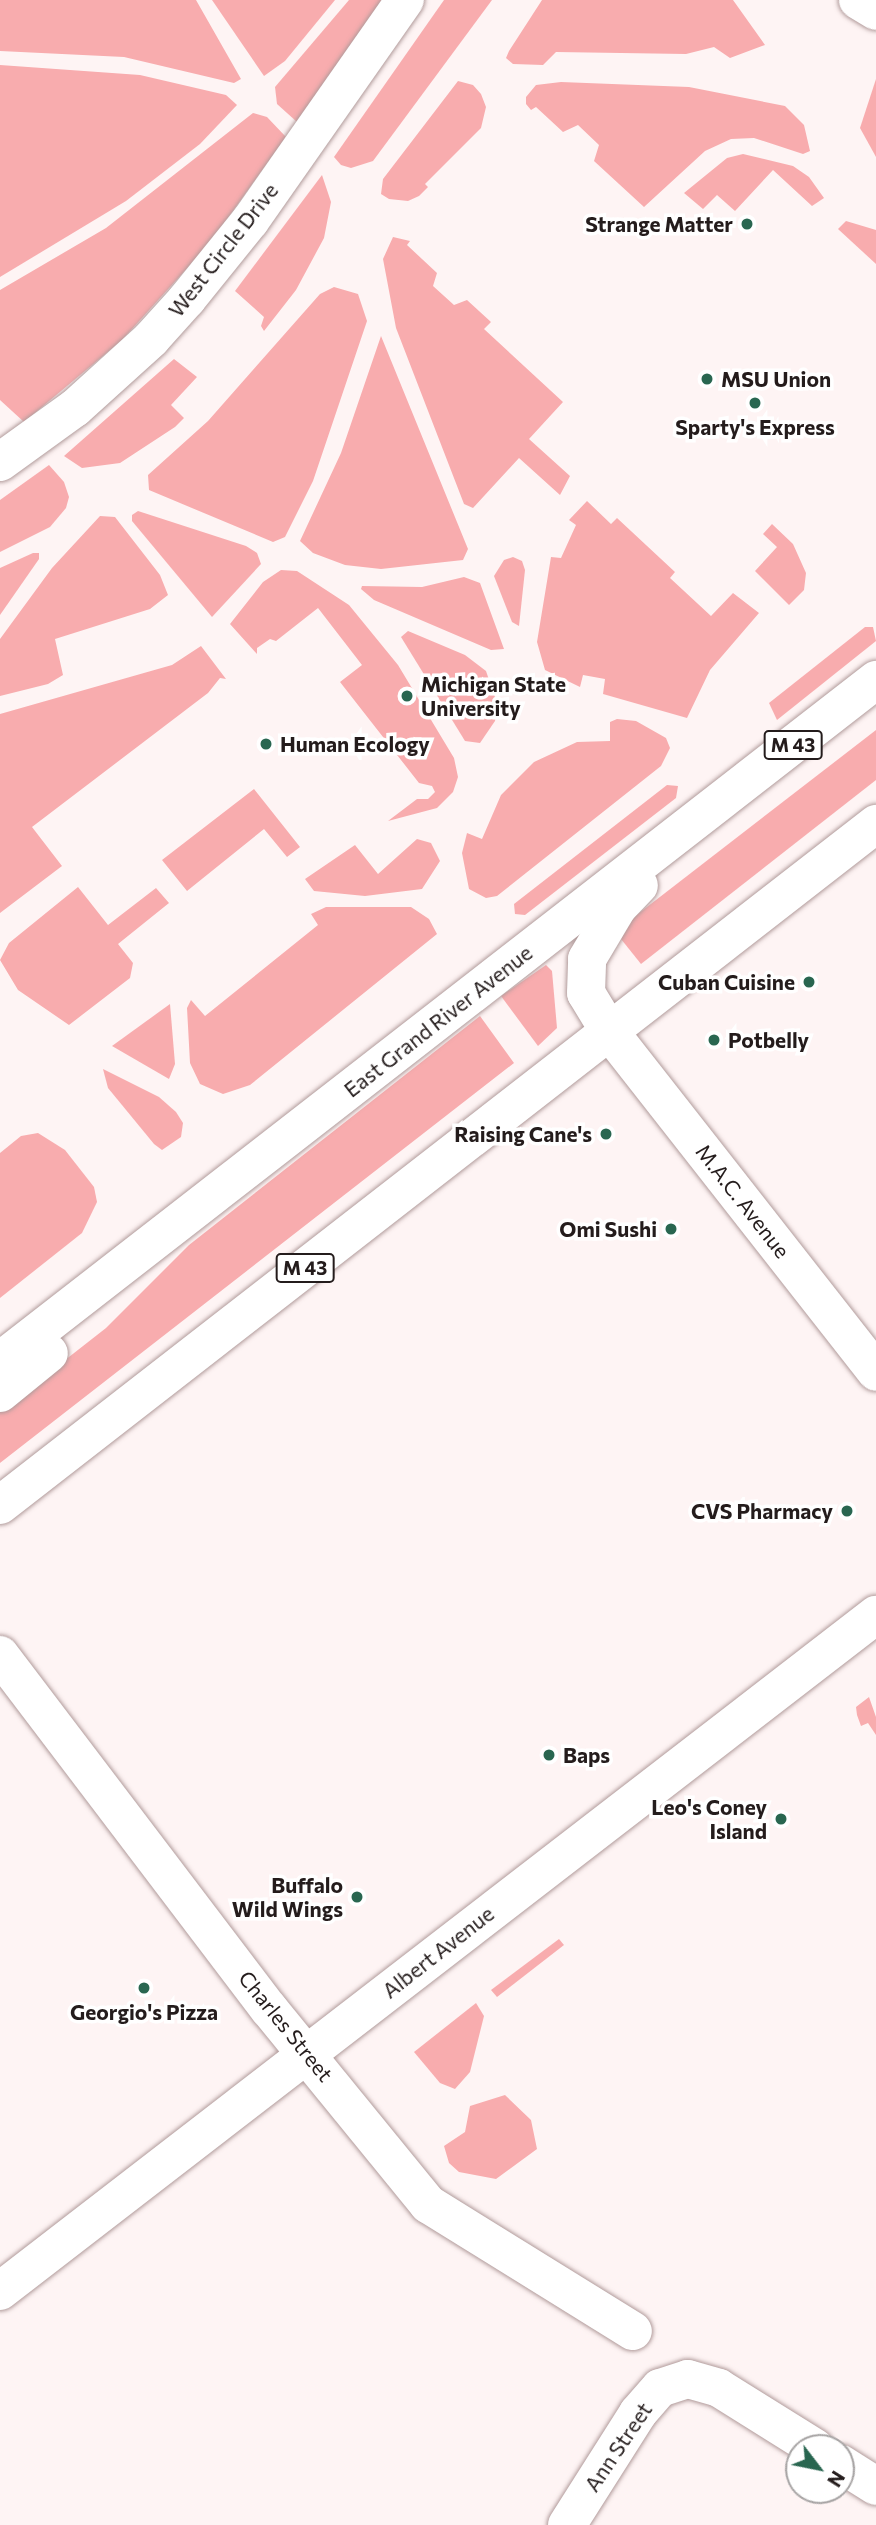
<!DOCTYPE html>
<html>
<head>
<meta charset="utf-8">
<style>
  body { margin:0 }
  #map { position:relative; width:876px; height:2525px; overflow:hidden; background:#fef4f4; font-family:Commissioner,sans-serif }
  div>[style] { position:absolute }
  .green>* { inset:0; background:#f8acae }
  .roads { filter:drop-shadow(0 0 2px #b19b9b) drop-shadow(0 0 2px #b19b9b) }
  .minor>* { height:38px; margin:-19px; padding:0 19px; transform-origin:19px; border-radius:19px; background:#fff }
  .major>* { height:38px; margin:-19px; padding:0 19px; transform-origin:19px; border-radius:19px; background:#fff }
  .dots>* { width:19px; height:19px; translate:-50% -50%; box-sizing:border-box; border:4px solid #fff; border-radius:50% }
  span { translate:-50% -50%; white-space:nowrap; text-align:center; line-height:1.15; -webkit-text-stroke:7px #fff; paint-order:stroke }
  .shield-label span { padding:2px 5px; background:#fff; border:2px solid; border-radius:5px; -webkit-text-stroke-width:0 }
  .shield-label { font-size:19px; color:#241c1c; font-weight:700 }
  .poi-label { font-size:21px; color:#241c1c; font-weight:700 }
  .right { translate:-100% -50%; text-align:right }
  .left { translate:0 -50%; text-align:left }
  .street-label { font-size:21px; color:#241c1c }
  .north { position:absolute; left:785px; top:2434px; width:70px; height:70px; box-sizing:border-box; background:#fff; border:2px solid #a7a4a4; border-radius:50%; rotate:122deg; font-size:19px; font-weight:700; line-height:28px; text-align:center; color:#241c1c }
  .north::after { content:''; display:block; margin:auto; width:24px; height:32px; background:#296650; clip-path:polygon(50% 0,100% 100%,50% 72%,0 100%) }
</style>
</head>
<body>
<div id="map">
  <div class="green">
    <i style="clip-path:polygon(0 0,196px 0,241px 79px,234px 83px,124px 57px,0 51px)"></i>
    <i style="clip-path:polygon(212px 0,335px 0,285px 61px,264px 76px)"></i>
    <i style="clip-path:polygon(349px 0,382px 0,297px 122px,277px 104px,275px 87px)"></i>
    <i style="clip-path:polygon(444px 0,492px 0,373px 161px,351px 168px,341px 165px,334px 157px)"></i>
    <i style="clip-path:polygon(542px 0,733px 0,765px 45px,730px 58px,714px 47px,686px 54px,556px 52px,543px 65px,513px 64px,506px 58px,509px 51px)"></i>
    <i style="clip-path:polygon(0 65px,140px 75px,226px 95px,237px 105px,200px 144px,126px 201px,0 277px)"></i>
    <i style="clip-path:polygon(876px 79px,876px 157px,860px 128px)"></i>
    <i style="clip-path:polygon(458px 81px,473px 85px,481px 94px,486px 107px,481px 128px,425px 184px,428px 187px,419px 196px,408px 201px,389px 199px,381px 194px,383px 179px)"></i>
    <i style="clip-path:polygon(561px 82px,689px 87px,785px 106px,804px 125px,810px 151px,803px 154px,754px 138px,731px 139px,705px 151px,644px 207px,594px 161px,599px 145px,578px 125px,563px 132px,536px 107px,531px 110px,526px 104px,526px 97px,536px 85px)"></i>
    <i style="clip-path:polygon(253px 113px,267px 117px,286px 137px,209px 244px,122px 340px,24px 422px,0 400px,0 290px,106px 228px)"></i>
    <i style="clip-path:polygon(743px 154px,793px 166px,809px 177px,824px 198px,812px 206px,773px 170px,735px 211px,717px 195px,703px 209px,684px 193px,727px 158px)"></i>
    <i style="clip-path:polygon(322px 175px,331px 202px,324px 238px,296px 290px,264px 331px,261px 326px,264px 317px,235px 291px)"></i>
    <i style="clip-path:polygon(846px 221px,876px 230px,876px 264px,838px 229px)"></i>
    <i style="clip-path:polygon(393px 237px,410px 241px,407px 245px,437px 273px,433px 286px,454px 305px,467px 300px,491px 322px,484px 329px,563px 402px,529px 439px,570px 476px,560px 495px,519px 458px,473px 508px,464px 504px,396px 328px,383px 259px)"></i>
    <i style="clip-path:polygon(334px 287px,358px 294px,367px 321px,313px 481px,285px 537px,273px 542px,149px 490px,148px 475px,208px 421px,320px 294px)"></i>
    <i style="clip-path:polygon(381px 336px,468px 549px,463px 560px,381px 569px,345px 565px,313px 553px,300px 541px,341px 453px)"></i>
    <i style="clip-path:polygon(174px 359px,197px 377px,171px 405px,184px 418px,175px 427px,120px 463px,82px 468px,64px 456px)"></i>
    <i style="clip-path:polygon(49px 465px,64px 482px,69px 497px,66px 508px,50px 527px,0 552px,0 500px)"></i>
    <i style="clip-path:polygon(587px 501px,611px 524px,617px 518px,675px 572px,670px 578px,711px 616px,733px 593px,759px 613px,710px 670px,687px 718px,603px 694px,605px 679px,583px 675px,580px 687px,545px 670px,537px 642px,551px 557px,561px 558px,576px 525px,569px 520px)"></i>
    <i style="clip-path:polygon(138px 511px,246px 546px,257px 553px,261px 564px,212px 617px,132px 521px,132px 515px)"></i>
    <i style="clip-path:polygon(100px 516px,115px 517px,160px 575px,168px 595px,150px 609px,55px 639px,63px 675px,48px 684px,0 696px,0 639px,52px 568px)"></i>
    <i style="clip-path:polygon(772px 524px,793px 544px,806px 573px,804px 590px,789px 605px,755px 571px,777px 547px,763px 534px)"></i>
    <i style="clip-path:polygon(33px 553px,39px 553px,39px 559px,0 615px,0 568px)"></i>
    <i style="clip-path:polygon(513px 557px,522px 561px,525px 570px,519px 626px,512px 622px,494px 576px,504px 560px)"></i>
    <i style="clip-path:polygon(281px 570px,297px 571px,349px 605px,398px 665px,454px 758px,458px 777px,453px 792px,437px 808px,388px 821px,417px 799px,428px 799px,435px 792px,432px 786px,419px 783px,340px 682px,362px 665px,318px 608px,276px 641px,270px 639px,257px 648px,257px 654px,230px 624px,263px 582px)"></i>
    <i style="clip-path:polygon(464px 577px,480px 583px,504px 649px,491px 650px,374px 600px,361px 589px,362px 586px,422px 587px)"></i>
    <i style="clip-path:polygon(865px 627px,873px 627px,876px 641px,777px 720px,769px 703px)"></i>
    <i style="clip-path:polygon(408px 631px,465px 655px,486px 671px,498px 706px,495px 721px,480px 743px,465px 741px,401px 637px)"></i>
    <i style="clip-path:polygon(201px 646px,226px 679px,220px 678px,208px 693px,32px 827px,62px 866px,0 913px,0 714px,172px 665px)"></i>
    <i style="clip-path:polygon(617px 719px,636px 721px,666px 738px,670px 748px,661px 766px,497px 896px,486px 898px,469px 889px,462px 853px,467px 833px,482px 839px,501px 795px,534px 762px,577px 742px,610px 741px,610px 722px)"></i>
    <i style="clip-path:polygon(876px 730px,876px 780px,641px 964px,617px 934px,634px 917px)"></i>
    <i style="clip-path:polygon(667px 785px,678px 786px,676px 798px,525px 915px,515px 914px,514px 904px)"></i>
    <i style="clip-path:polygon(254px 789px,300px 847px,287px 857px,264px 829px,187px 891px,162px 860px)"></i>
    <i style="clip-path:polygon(417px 839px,431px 843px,440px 861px,422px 889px,365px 896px,314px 891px,305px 879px,355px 845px,378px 874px)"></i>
    <i style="clip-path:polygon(78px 887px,108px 925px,156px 888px,169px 903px,118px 944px,133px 963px,130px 978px,69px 1025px,18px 990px,0 960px,9px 943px)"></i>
    <i style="clip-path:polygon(326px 907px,411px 907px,429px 919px,437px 934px,250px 1085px,223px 1094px,200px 1084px,190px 1063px,187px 1008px,191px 1000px,205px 1016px,318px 925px,311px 914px)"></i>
    <i style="clip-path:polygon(546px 965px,552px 971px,557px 1028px,538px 1046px,501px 996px)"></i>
    <i style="clip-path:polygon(170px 1004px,175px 1064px,169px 1079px,112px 1046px)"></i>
    <i style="clip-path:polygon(480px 1016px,514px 1063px,0 1463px,0 1411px,106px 1328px,189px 1245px)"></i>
    <i style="clip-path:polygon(103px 1069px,159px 1097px,176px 1112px,183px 1123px,181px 1137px,162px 1150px,154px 1144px,108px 1088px)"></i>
    <i style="clip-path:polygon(38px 1133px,65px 1150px,94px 1187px,97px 1202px,82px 1233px,0 1298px,0 1153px,21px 1136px)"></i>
    <i style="clip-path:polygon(869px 1697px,876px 1717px,876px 1735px,868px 1723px,861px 1726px,857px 1715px,856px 1707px)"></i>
    <i style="clip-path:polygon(559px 1939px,564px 1945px,497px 1997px,491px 1990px)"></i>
    <i style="clip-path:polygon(476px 2003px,484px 2016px,470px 2072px,455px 2089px,440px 2083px,414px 2052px)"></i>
    <i style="clip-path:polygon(505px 2095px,531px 2120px,537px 2149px,496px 2179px,459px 2172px,449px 2163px,444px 2146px,465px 2132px,470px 2106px)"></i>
  </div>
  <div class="roads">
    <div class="minor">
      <i style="left:858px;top:0;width:21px;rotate:31deg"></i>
      <i style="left:0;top:462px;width:92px;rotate:-35.8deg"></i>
      <i style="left:75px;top:408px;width:103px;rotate:-42.2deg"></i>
      <i style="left:151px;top:339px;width:54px;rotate:-48deg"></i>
      <i style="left:187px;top:299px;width:100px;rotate:-51.1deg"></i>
      <i style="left:250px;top:221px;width:270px;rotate:-55deg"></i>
      <i style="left:609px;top:1031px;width:433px;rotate:51.9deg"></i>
      <i style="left:0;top:1655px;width:445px;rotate:52.8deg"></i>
      <i style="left:269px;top:2009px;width:252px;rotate:50.8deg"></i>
      <i style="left:428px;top:2204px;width:241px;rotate:31.8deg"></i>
      <i style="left:0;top:2291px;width:1107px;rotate:-37.66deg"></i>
      <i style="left:841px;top:2464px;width:41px;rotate:32.2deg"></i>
      <i style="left:567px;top:2525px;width:133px;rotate:-57.6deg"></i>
      <i style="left:638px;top:2413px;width:33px;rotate:-49deg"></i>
      <i style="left:660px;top:2388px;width:29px;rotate:-18deg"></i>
      <i style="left:688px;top:2379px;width:32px;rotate:16deg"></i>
      <i style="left:719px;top:2388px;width:113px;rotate:32deg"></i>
    </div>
    <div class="major">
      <i style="left:609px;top:1031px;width:44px;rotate:-121.2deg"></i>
      <i style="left:586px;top:993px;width:34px;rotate:-88deg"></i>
      <i style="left:587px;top:959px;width:61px;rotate:-59.2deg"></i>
      <i style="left:618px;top:907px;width:30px;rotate:-46deg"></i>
      <i style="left:0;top:1361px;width:1110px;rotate:-37.86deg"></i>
      <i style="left:0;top:1393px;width:63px;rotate:-39.2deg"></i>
      <i style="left:0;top:1505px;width:1110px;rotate:-37.86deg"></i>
    </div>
  </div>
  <div class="dots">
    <i style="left:747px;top:224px;background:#296650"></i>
    <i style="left:707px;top:379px;background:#296650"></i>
    <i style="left:755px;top:403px;background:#296650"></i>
    <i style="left:407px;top:696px;background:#296650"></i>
    <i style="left:266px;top:744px;background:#296650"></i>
    <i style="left:809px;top:982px;background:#296650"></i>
    <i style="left:714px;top:1040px;background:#296650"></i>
    <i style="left:606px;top:1134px;background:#296650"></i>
    <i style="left:671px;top:1229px;background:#296650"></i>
    <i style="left:847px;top:1511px;background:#296650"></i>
    <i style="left:549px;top:1755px;background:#296650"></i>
    <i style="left:781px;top:1819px;background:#296650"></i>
    <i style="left:357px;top:1897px;background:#296650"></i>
    <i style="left:144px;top:1988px;background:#296650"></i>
  </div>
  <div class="shield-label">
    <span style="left:793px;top:745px">M 43</span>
    <span style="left:305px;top:1268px">M 43</span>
  </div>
  <div class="poi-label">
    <span class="right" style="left:733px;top:224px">Strange Matter</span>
    <span class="left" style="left:721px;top:379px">MSU Union</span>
    <span style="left:755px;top:427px">Sparty's Express</span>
    <span class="left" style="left:421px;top:696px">Michigan State<br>University</span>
    <span class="left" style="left:280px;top:744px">Human Ecology</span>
    <span class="right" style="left:795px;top:982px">Cuban Cuisine</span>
    <span class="left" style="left:728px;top:1040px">Potbelly</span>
    <span class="right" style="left:592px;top:1134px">Raising Cane's</span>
    <span class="right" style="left:657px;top:1229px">Omi Sushi</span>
    <span class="right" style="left:833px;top:1511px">CVS Pharmacy</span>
    <span class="left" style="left:563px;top:1755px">Baps</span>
    <span class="right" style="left:767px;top:1819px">Leo's Coney<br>Island</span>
    <span class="right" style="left:343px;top:1897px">Buffalo<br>Wild Wings</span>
    <span style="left:144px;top:2012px">Georgio's Pizza</span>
  </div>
  <div class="street-label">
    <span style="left:223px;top:250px;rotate:-52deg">West Circle Drive</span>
    <span style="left:438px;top:1021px;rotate:-38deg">East Grand River Avenue</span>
    <span style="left:743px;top:1201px;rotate:52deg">M.A.C. Avenue</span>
    <span style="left:438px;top:1952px;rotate:-38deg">Albert Avenue</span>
    <span style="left:286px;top:2026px;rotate:51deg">Charles Street</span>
    <span style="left:618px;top:2447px;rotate:-56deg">Ann Street</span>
  </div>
  <div class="north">N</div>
</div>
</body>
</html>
